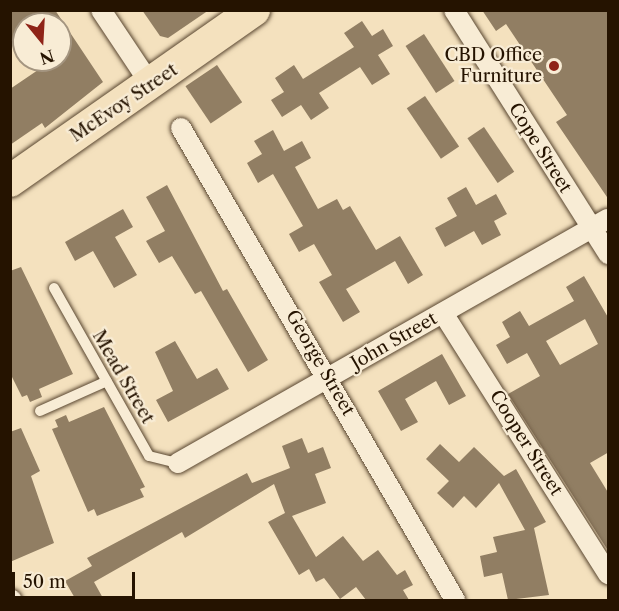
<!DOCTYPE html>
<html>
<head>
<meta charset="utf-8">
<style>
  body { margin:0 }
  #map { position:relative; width:619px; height:611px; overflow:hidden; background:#f4e1be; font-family:"Libre Caslon Text",serif }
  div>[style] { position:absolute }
  .building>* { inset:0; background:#917e63; transform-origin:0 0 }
  .roads { filter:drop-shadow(0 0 2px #594630) drop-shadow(0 0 2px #594630) }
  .lane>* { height:10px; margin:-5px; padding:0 5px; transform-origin:5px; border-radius:5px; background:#f8ecd5 }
  .street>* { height:20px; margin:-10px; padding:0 10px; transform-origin:10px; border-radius:10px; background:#f8ecd5 }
  .primary>* { height:32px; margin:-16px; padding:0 16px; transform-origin:16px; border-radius:16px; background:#f4e1be }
  .dots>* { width:16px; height:16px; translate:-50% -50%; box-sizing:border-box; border:3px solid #f8ecd5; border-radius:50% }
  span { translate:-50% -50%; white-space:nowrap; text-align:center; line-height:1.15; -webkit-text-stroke:4.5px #f8ecd5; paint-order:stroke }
  .poi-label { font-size:18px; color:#251300 }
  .right { translate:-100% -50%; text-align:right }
  .street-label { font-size:18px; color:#251300 }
  .frame { position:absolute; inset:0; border:12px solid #251300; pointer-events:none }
  .north { position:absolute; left:12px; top:12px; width:60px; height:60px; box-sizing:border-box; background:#f8ecd5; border:2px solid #a49580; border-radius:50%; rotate:162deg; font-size:16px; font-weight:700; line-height:24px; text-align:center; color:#251300 }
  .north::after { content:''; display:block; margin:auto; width:21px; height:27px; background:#8f2418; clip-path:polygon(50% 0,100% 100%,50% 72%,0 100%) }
  .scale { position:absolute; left:12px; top:572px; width:123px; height:27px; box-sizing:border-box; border:3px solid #251300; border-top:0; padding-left:8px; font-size:18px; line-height:21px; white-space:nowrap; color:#251300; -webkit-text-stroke:4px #f8ecd5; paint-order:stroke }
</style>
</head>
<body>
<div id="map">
  <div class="building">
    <i style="clip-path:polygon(10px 10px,55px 10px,103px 82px,45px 128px,42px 123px,10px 145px,10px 89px,38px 70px,32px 60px,60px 60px,60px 24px,24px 24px,24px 57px,10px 38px)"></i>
    <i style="clip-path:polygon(142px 10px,209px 10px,168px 38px,160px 36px)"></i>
    <i style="clip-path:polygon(482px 10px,609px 10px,609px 200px,556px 122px,567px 115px,506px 24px,496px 31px)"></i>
    <i style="clip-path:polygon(362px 21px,372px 36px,383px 29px,393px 46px,378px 55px,390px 74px,372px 85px,360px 67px,319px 93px,329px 108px,311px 120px,301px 105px,282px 117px,271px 100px,284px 92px,275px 78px,294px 65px,303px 79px,354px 47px,344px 33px)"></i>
    <i style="left:424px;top:34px;width:56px;height:22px;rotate:57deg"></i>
    <i style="left:217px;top:65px;width:45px;height:38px;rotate:56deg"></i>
    <i style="left:425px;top:96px;width:61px;height:22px;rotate:56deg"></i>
    <i style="left:484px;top:127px;width:54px;height:20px;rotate:56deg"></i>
    <i style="clip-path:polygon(273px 130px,284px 151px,302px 141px,311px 158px,295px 167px,318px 209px,337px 199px,343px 210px,350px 206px,376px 250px,400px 236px,423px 275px,408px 284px,395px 261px,346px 289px,360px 312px,343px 322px,319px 282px,332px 275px,314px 244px,299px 252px,289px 234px,303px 226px,273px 174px,258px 183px,247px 163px,262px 154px,254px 141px)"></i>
    <i style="clip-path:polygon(167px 185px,223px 291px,227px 289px,268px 360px,248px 372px,201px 291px,195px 294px,172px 256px,159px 263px,146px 241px,165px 231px,146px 197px)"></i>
    <i style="clip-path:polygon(466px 187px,476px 205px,496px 194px,507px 214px,494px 221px,501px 235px,482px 245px,474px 231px,445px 247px,435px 228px,457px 216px,447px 198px)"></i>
    <i style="clip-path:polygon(123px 209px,133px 227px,115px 237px,137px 275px,114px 288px,93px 251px,75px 261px,65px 242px)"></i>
    <i style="clip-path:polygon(21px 267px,73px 374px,39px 389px,42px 397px,30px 402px,27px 395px,22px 397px,10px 373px,10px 271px)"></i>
    <i style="clip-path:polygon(evenodd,584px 276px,609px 319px,609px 452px,590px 463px,609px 494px,609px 552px,508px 394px,540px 376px,527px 353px,507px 364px,496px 345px,510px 337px,502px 322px,520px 311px,529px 326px,574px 301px,566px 287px,584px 276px,585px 319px,598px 344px,560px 365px,546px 341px,585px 319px)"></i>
    <i style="clip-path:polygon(175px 341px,197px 379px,217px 368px,229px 389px,168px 422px,156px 400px,173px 391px,155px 352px)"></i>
    <i style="clip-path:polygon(442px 354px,466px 396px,449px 405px,436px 381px,405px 399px,418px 422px,401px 431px,378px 391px)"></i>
    <i style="clip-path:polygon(104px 407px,145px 487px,140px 489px,144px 497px,97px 516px,94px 509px,88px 512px,52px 429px,58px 427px,55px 420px,66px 415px,69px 422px)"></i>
    <i style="clip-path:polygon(21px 428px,40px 471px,31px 476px,54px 543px,10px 562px,10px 432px)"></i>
    <i style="clip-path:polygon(302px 438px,308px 453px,323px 447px,331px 468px,315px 474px,326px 503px,292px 516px,316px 557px,343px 536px,363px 561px,378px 550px,397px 575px,405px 570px,413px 585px,403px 590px,409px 600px,366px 600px,356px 587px,340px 599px,324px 578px,316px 582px,309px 569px,299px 575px,268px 522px,285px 513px,274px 484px,185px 538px,182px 532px,94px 582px,104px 600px,76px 600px,65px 581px,92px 566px,87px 558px,247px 473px,252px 483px,290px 468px,282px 446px)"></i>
    <i style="clip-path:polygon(440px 444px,459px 462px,474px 447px,504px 476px,516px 469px,546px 522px,534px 528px,549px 595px,508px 600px,502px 573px,484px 577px,480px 556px,497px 552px,493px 537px,525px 530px,499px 483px,476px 508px,464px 496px,453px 508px,437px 493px,449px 481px,426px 459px)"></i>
  </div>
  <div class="roads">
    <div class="lane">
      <i style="left:54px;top:288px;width:193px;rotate:60.5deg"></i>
      <i style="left:149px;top:456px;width:30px;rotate:14deg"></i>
      <i style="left:40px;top:411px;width:73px;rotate:-24.1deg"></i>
    </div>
    <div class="street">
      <i style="left:101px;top:10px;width:90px;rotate:56.3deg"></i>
      <i style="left:454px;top:10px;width:289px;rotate:57.7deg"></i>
      <i style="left:181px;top:128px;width:546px;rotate:59.86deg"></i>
      <i style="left:443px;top:313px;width:309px;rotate:57.7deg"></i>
      <i style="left:178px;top:463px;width:494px;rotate:-29.6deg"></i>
      <i style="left:10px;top:599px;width:2px;rotate:27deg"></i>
    </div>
    <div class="primary">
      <i style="left:10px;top:181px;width:298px;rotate:-35deg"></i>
    </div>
  </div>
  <div class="dots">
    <i style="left:554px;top:66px;background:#8f2418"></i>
  </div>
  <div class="poi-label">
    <span class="right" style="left:542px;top:66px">CBD Office<br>Furniture</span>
  </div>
  <div class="street-label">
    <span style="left:124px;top:103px;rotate:-34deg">McEvoy Street</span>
    <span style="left:540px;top:148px;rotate:58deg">Cope Street</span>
    <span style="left:394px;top:341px;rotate:-30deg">John Street</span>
    <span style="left:320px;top:363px;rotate:60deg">George Street</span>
    <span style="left:123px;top:377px;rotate:60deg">Mead Street</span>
    <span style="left:526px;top:443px;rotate:58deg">Cooper Street</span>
  </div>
  <div class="frame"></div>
  <div class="north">N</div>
  <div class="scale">50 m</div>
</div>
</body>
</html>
